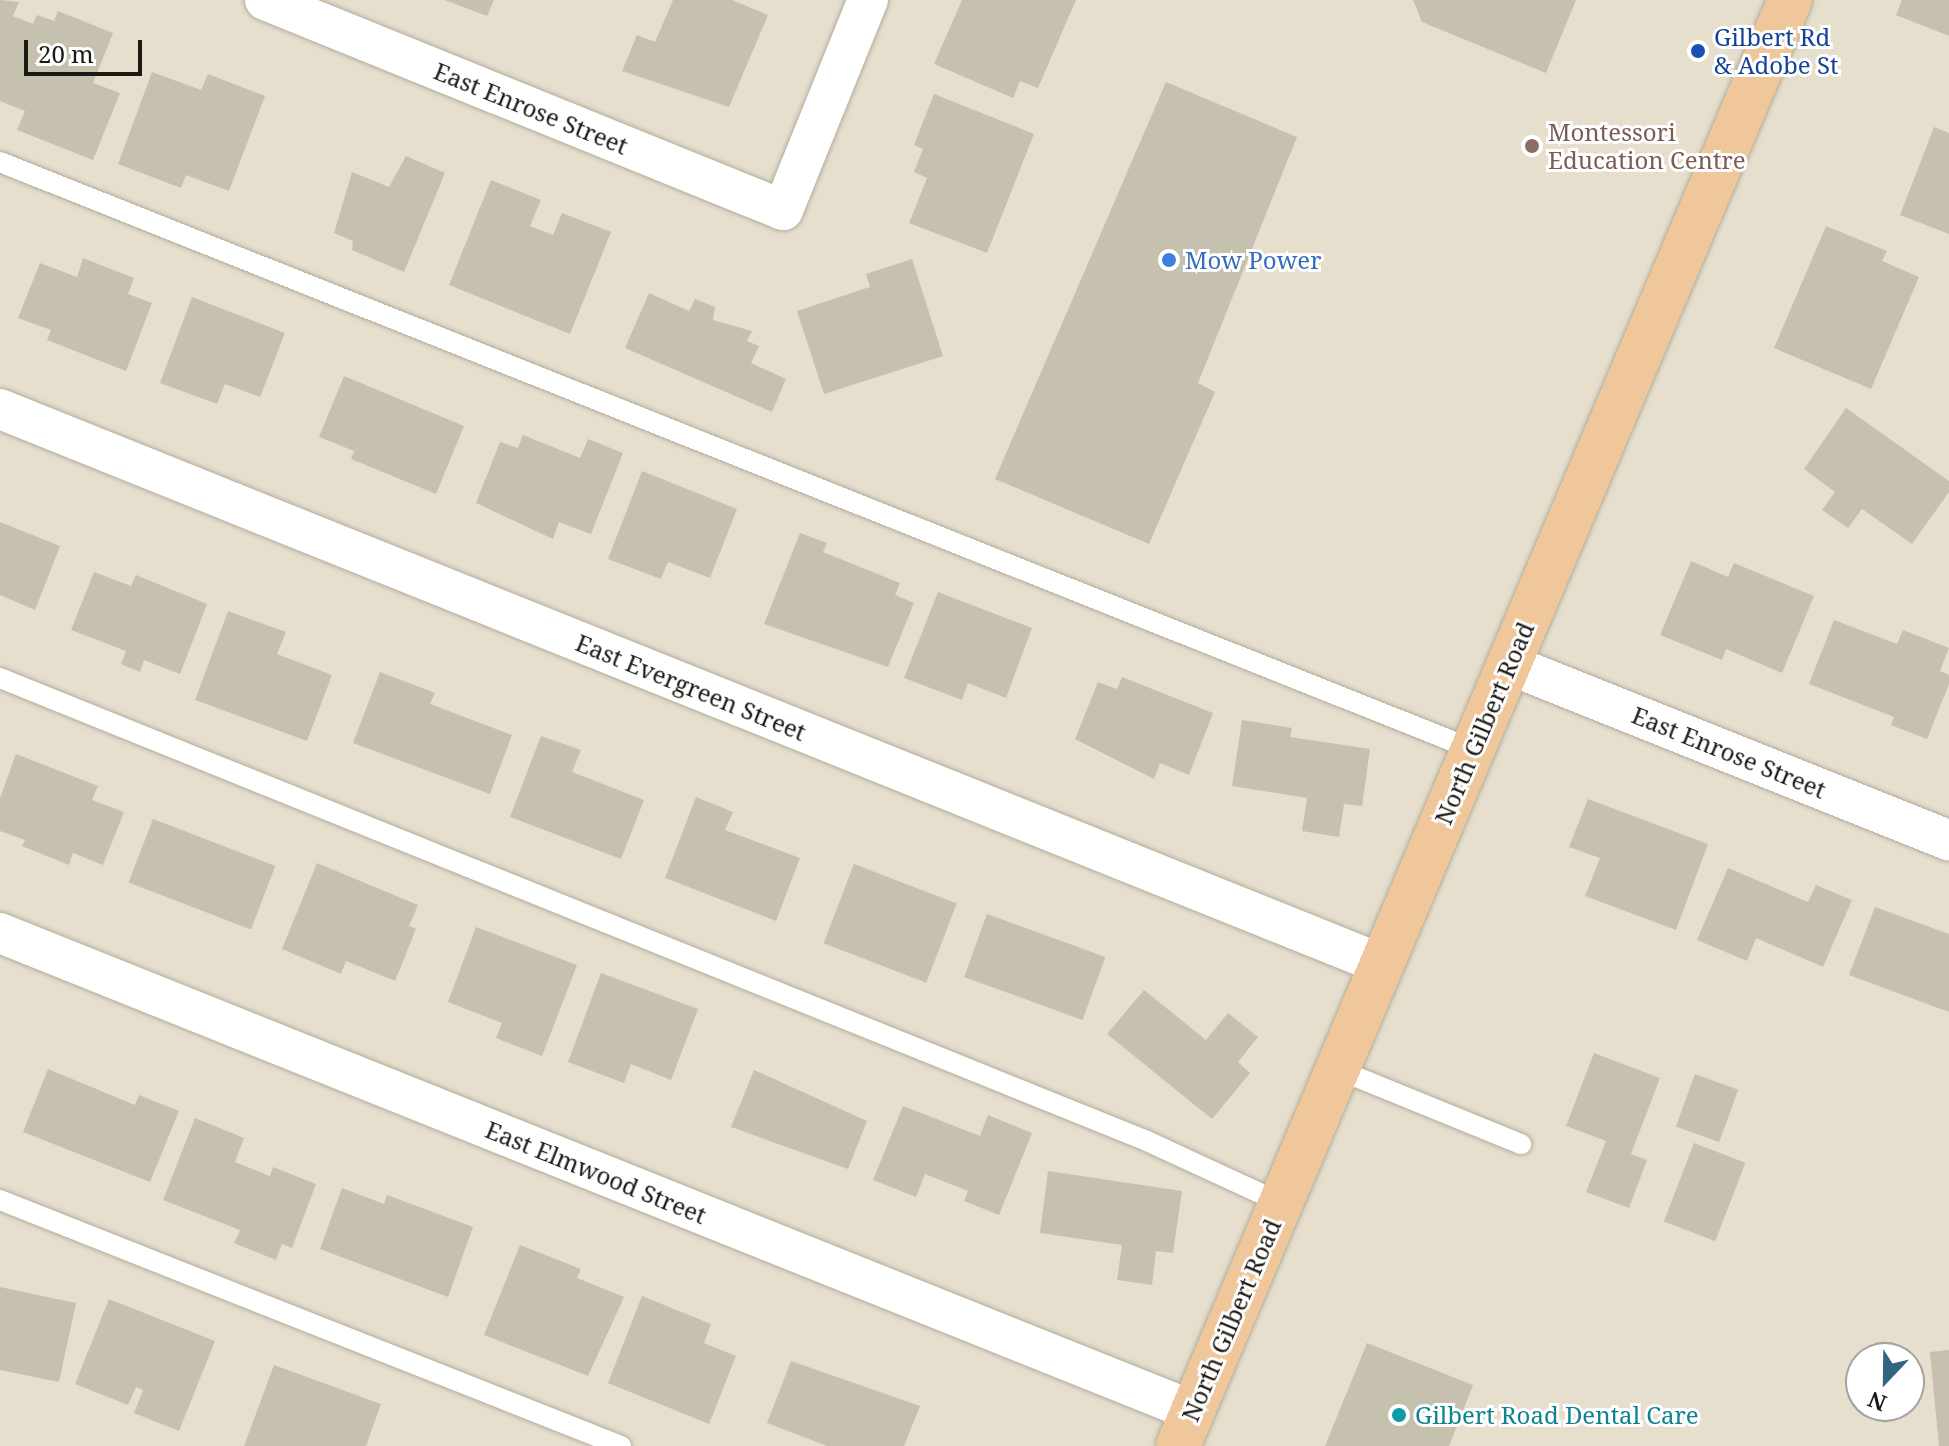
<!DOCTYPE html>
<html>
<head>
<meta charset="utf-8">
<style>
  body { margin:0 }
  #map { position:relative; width:1949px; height:1446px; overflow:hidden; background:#e6dfce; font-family:"Noto Serif",serif }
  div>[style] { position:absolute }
  .building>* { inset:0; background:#c6c0af; transform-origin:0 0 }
  .roads { filter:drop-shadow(0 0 2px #b3ad9c) drop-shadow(0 0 2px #b3ad9c) }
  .lane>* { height:20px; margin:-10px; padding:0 10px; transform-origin:10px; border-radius:10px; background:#fff }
  .street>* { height:40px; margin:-20px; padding:0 20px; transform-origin:20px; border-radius:20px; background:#fff }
  .primary>* { height:44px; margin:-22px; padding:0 22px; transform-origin:22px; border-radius:22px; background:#f0c69b }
  .dots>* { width:22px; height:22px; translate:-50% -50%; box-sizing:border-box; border:4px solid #fff; border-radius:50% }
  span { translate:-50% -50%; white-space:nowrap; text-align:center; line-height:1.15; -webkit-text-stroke:6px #fff; paint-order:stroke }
  .transit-label { font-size:24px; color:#164399 }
  .left { translate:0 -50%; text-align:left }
  .street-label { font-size:24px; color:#1b1913 }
  .education-label { font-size:24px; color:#785e54 }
  .shop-label { font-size:24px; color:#366cbe }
  .culture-label { font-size:24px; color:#0d838f }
  .north { position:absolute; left:1845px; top:1342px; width:80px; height:80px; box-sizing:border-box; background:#fff; border:2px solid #a4a3a1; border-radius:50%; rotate:202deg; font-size:22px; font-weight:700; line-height:32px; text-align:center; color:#1b1913 }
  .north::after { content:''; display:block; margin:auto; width:28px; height:36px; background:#316481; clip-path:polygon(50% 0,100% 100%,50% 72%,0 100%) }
  .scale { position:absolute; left:24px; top:40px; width:118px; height:36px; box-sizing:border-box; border:4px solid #1b1913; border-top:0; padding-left:10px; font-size:24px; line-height:28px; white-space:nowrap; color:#1b1913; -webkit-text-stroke:6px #fff; paint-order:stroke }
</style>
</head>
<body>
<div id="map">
  <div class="building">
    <i style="clip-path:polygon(0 0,19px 2px,13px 16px,33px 24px,37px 15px,54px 21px,58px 11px,113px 33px,93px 83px,120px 93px,93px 160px,17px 130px,25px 111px,0 101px)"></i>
    <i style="clip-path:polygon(445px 0,494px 0,487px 16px)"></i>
    <i style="clip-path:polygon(673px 0,732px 0,768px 15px,729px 107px,622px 71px,637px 35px,655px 42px)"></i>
    <i style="clip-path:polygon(962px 0,1076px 0,1038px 88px,1020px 81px,1013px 98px,934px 64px)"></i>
    <i style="clip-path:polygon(1413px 0,1576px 0,1546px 73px,1422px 22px)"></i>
    <i style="clip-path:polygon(1902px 0,1949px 0,1949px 36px,1896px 15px)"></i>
    <i style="clip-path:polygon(152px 72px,201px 90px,208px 74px,265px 96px,229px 191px,186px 175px,181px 188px,118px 164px)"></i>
    <i style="clip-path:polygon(1166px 82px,1297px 137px,1198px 383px,1215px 392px,1149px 544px,995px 479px)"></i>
    <i style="clip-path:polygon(934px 94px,1034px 134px,987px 253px,909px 223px,927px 178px,914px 172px,923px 149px,914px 145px)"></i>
    <i style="clip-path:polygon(1934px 127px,1949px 133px,1949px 234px,1900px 215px)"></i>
    <i style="clip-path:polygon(406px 156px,445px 173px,404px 272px,352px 250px,353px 241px,334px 233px,352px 172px,389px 187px)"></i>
    <i style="clip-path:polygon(491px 180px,541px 200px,530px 226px,553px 235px,562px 213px,611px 232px,570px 334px,449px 285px)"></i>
    <i style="clip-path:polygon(1826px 226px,1887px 251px,1882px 261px,1919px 277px,1871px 389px,1774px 348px)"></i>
    <i style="clip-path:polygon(83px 258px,134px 278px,128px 294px,152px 303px,126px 371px,47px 340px,51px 330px,18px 318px,40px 263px,77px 277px)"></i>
    <i style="clip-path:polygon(912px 259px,943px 356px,824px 394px,797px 311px,870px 287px,866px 274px)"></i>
    <i style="clip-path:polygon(649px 293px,689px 311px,695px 299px,715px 307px,713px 320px,752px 331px,747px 341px,759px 346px,751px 363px,786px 379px,772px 412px,625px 348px)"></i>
    <i style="clip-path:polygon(192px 297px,285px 333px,260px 397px,225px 384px,217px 404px,160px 383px)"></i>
    <i style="clip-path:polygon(344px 376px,464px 426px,436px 494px,351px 459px,354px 451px,319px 437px)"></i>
    <i style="clip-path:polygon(1846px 408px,1949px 481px,1949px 492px,1912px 544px,1862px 509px,1848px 528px,1822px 510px,1835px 492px,1804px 469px)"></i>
    <i style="clip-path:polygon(523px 435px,580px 458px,588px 439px,623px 453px,591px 534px,559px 522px,553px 539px,476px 503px,500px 442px,518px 448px)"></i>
    <i style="clip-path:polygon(642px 471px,737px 509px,710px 578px,668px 562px,661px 579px,608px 559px)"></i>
    <i style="clip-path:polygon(0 522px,60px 546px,35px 610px,0 595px)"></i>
    <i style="clip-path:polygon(800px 533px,827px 543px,823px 552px,900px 583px,895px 595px,914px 603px,888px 667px,764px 624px)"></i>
    <i style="clip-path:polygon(1691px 561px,1728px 577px,1734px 563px,1814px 596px,1782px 673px,1726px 649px,1722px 660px,1660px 635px)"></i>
    <i style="clip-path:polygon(94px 572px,131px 586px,136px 575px,207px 604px,180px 674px,144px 660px,140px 672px,121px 664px,126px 651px,71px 630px)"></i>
    <i style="clip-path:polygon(938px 592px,1032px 628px,1006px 698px,968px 683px,962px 700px,904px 678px)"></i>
    <i style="clip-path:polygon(228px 611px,286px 632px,277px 654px,332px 675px,307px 741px,195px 700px)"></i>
    <i style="clip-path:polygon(1834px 620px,1897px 644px,1903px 630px,1949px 648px,1940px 671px,1949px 675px,1949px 684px,1927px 739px,1891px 725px,1894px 717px,1809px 684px)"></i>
    <i style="clip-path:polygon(380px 672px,435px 693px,430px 704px,512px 735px,490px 794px,353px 743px)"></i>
    <i style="clip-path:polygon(1122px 677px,1213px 713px,1189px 775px,1160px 763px,1154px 779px,1075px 739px,1098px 682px,1117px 689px)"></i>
    <i style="clip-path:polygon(1242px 720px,1292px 728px,1290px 737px,1370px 749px,1362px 806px,1344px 804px,1339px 837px,1302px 831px,1307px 798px,1232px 786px)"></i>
    <i style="clip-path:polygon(541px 736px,581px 750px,572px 772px,644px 800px,621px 859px,510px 817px)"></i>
    <i style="clip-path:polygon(16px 754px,98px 786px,92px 800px,124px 812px,103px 865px,73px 853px,69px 865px,22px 846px,25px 840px,0 831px,0 798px)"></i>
    <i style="clip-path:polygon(696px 797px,733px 812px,725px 830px,800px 858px,776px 921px,665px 878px)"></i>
    <i style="clip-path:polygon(1588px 799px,1708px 844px,1676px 930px,1585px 896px,1600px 858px,1569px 847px)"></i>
    <i style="left:153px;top:819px;width:131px;height:68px;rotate:21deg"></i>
    <i style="clip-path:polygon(317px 863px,418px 905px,409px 926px,416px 929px,395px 981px,346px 961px,341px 974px,282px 949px)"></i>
    <i style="left:854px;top:864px;width:110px;height:85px;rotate:21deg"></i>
    <i style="clip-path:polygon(1728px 868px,1808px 902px,1816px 885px,1852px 900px,1823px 967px,1756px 938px,1747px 961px,1697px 940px)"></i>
    <i style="clip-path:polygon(1875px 907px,1949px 934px,1949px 1012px,1849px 975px)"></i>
    <i style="left:987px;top:914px;width:126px;height:67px;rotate:20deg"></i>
    <i style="clip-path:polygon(476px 927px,577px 965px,542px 1056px,496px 1038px,502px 1023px,448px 1002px)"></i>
    <i style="clip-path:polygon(601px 973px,698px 1009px,671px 1080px,631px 1064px,624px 1083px,568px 1062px)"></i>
    <i style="clip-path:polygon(1144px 990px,1206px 1040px,1228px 1013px,1258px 1037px,1238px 1062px,1250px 1073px,1212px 1119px,1107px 1034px)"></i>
    <i style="clip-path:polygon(1594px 1053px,1660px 1078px,1631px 1154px,1647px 1160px,1629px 1208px,1586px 1192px,1606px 1141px,1566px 1126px)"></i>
    <i style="clip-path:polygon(48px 1069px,135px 1105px,139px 1095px,179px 1111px,150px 1182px,23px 1132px)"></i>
    <i style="clip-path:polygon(754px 1070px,867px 1121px,848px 1169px,731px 1127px)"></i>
    <i style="left:1695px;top:1074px;width:46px;height:56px;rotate:20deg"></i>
    <i style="clip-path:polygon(903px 1106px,980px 1136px,988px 1115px,1032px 1133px,999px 1215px,964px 1201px,968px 1191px,925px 1174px,916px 1197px,873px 1180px)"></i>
    <i style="clip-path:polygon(195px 1118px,244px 1138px,235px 1162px,270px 1176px,273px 1167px,316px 1184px,292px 1248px,282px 1244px,276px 1260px,234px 1243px,240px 1230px,163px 1200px)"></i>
    <i style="left:1694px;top:1143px;width:55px;height:84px;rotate:21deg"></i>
    <i style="clip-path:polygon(1048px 1171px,1182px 1191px,1173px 1253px,1156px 1251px,1152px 1285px,1117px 1280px,1122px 1245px,1040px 1233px)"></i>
    <i style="clip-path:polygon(342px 1188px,384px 1204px,387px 1195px,473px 1227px,448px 1297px,320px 1249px)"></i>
    <i style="clip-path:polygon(520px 1245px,581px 1269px,577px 1278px,624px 1297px,588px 1376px,484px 1335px)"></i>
    <i style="clip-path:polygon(0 1287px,76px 1303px,59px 1382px,0 1370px)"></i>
    <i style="clip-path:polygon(642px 1296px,711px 1324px,704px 1343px,736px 1356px,709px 1424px,608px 1383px)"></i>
    <i style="clip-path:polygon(109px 1299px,215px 1341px,179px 1431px,134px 1413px,143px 1390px,136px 1387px,128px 1405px,75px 1384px)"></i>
    <i style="clip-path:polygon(1367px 1343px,1473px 1385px,1449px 1446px,1325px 1446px)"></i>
    <i style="clip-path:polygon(1949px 1350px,1949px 1446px,1939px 1446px,1930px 1352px)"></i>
    <i style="clip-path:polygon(791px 1361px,920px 1406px,904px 1446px,827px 1446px,767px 1423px)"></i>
    <i style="clip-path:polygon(274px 1365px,381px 1404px,366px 1446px,244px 1446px)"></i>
  </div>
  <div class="roads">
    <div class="lane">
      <i style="left:0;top:162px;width:1585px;rotate:21.74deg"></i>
      <i style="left:0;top:678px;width:1237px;rotate:21.98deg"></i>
      <i style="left:1147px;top:1141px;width:148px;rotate:24.8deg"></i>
      <i style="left:1337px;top:1069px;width:199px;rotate:22.2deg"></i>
      <i style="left:0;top:1200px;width:668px;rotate:21.61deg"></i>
    </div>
    <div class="street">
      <i style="left:265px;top:0;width:559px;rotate:22.07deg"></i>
      <i style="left:783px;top:210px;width:227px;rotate:-68deg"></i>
      <i style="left:0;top:409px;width:1488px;rotate:21.89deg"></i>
      <i style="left:1508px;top:664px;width:475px;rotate:21.8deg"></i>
      <i style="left:0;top:933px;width:1285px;rotate:21.83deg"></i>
    </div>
    <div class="primary">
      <i style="left:1178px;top:1446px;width:1570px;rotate:-67.06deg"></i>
    </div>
  </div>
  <div class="dots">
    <i style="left:1698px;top:51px;background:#1a4fb4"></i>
    <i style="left:1532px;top:146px;background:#8d6e63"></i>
    <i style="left:1169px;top:260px;background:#3f7fe0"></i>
    <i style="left:1399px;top:1415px;background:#0f9aa8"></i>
  </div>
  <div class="transit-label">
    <span class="left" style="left:1714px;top:51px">Gilbert Rd<br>&amp; Adobe St</span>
  </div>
  <div class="street-label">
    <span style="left:531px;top:108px;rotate:22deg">East Enrose Street</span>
    <span style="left:691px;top:687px;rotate:22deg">East Evergreen Street</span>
    <span style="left:1484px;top:723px;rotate:-67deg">North Gilbert Road</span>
    <span style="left:1729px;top:752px;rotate:22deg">East Enrose Street</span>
    <span style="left:596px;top:1172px;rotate:22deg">East Elmwood Street</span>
    <span style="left:1231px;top:1320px;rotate:-67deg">North Gilbert Road</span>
  </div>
  <div class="education-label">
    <span class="left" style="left:1548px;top:146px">Montessori<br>Education Centre</span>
  </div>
  <div class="shop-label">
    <span class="left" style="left:1185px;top:260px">Mow Power</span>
  </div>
  <div class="culture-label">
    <span class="left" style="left:1415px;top:1415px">Gilbert Road Dental Care</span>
  </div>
  <div class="north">N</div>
  <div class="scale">20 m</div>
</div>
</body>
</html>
